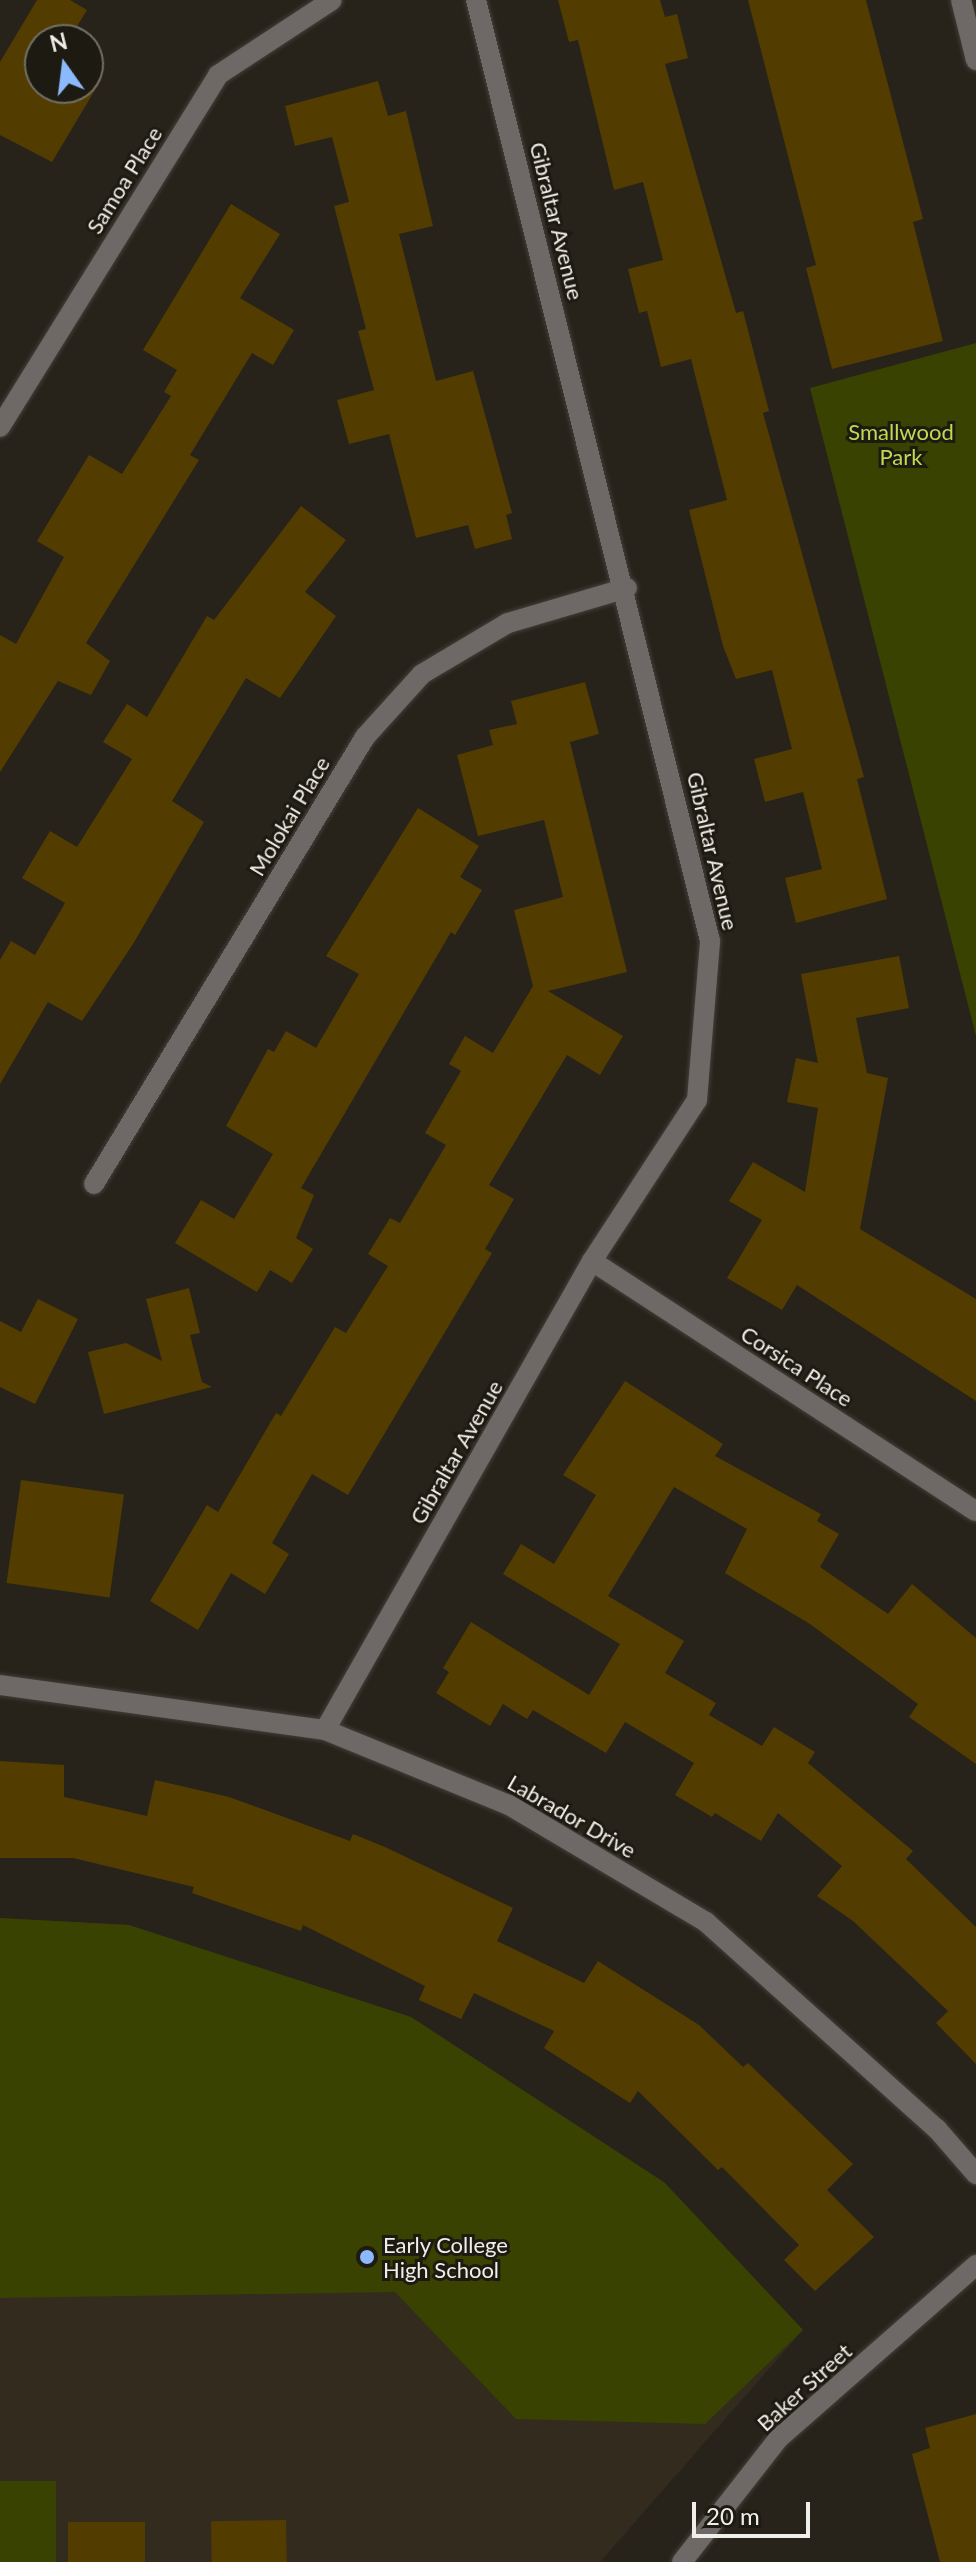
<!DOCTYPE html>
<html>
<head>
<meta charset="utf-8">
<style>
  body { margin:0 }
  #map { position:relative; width:976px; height:2562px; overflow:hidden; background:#27231b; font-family:Lato,sans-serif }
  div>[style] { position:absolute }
  .built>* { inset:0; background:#332c1e }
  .green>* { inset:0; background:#394200; transform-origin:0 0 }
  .building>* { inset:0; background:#523c00; transform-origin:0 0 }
  .roads { filter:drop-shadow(0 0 2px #433f38) drop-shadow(0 0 2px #433f38) }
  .minor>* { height:20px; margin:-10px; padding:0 10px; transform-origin:10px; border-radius:10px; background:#6e6966 }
  .dots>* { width:22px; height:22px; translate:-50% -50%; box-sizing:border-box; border:4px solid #1d1a12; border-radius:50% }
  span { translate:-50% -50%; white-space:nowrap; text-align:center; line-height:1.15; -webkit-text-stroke:6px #1d1a12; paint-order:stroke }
  .street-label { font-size:22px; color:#f0eee8 }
  .park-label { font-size:22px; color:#c1d853 }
  .poi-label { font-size:22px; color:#f0eee8 }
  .left { translate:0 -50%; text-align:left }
  .north { position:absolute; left:24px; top:24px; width:80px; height:80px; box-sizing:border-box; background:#1d1a12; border:2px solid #716f68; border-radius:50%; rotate:346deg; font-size:22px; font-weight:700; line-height:32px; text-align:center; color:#f0eee8 }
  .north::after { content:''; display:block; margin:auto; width:28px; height:36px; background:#8cb9fc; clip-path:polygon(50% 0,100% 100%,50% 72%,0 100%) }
  .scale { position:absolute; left:692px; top:2502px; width:118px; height:36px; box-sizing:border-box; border:4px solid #f0eee8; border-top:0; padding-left:10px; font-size:24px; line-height:28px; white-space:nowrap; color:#f0eee8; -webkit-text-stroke:6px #1d1a12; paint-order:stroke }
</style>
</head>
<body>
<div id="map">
  <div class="built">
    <i style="clip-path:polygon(0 1918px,129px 1925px,411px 2017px,661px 2180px,803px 2330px,600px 2562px,0 2562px)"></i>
  </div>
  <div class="green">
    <i style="clip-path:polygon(976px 343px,976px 1036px,810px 388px)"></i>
    <i style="clip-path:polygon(0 1918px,129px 1925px,411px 2017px,665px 2183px,803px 2330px,705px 2424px,516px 2419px,395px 2292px,0 2298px)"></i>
    <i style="left:0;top:2481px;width:56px;height:81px"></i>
  </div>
  <div class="building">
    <i style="clip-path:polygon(37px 0,70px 0,87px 10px,73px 33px,80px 40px,40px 40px,40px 88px,88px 88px,88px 73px,101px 80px,52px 162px,0 135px,0 62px)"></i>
    <i style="clip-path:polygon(558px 0,660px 0,665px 17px,677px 14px,688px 58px,665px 64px,736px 313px,743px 311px,769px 411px,763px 413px,864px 777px,857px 779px,887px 899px,796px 923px,785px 878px,822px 869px,803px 792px,765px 802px,754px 759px,792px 749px,772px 670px,736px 679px,723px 646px,689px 510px,727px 500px,691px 359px,661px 367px,647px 311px,639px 313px,628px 269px,663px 260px,643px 182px,614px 190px,578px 40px,569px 42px)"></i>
    <i style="clip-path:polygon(748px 0,866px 0,923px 219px,913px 222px,943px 341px,832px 369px,806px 268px,816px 265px)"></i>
    <i style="clip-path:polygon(378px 81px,388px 116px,406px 111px,433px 226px,399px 234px,436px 381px,473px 371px,512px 513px,506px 515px,512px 539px,475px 549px,468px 525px,416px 538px,389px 434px,349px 444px,337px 400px,374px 390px,358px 331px,366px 329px,334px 206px,349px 202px,332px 137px,295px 146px,285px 106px)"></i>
    <i style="clip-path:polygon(231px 204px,280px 234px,240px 298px,294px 330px,273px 365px,252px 353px,190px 455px,199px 460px,86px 643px,110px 661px,91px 695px,58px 681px,0 772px,0 635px,16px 644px,64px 557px,37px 541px,89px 455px,122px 474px,171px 396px,164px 392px,177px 370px,143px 350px)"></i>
    <i style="clip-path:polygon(301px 506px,346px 540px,305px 592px,336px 616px,280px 698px,246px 678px,172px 801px,204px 822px,133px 944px,82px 1021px,48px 1002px,0 1084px,0 960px,11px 941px,35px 955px,65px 903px,22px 878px,50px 831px,77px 847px,132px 759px,103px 742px,127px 704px,147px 717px,207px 616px,214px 620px)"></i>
    <i style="clip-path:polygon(585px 682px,599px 734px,570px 742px,627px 972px,548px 991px,623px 1036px,600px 1075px,567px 1055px,489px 1185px,514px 1199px,485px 1249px,492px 1253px,348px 1495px,312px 1474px,272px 1543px,289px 1554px,265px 1594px,231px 1573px,198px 1630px,150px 1601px,207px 1505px,218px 1512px,276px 1413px,281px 1416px,335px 1327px,346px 1333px,388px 1266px,368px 1254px,390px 1218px,400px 1223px,446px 1145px,425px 1133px,461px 1071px,449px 1064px,465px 1036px,493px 1053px,533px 986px,514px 910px,563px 897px,544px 820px,478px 836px,457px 755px,493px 745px,489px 730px,517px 724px,511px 701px)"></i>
    <i style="clip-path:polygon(418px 808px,479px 846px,460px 877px,482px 890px,455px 935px,451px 932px,301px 1188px,314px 1195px,296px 1238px,313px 1249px,292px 1283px,270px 1270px,257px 1292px,175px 1243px,201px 1200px,234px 1219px,273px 1154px,226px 1126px,268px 1049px,274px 1052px,286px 1031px,316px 1048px,359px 974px,326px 956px)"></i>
    <i style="clip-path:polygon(899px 956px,909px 1008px,856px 1018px,867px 1073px,888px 1078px,860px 1229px,976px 1299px,976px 1401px,797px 1285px,782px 1310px,727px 1278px,762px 1220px,729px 1201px,753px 1162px,805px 1192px,818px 1108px,787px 1102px,796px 1058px,818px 1063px,801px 974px)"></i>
    <i style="clip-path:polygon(189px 1288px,200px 1333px,190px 1335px,202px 1382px,212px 1387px,104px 1414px,88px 1352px,126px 1343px,162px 1361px,146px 1299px)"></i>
    <i style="clip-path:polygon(38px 1299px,78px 1319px,35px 1404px,0 1387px,0 1321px,21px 1332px)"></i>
    <i style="clip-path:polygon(625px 1381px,723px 1444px,715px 1456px,821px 1514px,817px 1521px,839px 1534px,820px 1567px,888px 1614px,912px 1584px,976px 1638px,976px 1764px,909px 1717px,918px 1704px,810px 1624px,725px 1573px,747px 1529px,674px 1487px,608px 1596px,684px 1641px,665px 1673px,716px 1703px,709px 1715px,762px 1746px,774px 1727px,815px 1752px,808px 1763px,913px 1851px,906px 1859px,976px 1927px,976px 2064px,936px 2023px,948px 2011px,853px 1921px,817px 1896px,842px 1866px,778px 1813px,761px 1841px,715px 1813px,712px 1817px,675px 1795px,694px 1763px,625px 1722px,606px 1753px,533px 1710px,527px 1719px,503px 1704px,490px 1726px,436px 1693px,449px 1672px,443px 1668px,471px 1622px,589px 1695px,620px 1644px,503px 1574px,521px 1544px,554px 1564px,596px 1495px,563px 1475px)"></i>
    <i style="left:21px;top:1480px;width:104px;height:104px;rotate:8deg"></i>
    <i style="clip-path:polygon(0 1761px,64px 1765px,64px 1797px,147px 1816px,155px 1780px,229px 1797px,350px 1841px,353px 1834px,385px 1847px,513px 1908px,497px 1941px,584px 1983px,598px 1961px,699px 2025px,743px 2067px,748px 2063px,853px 2164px,827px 2190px,874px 2237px,815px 2291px,784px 2260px,799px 2245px,722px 2167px,718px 2170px,638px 2091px,630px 2103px,544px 2048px,554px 2031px,474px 1993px,461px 2019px,419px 2000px,425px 1986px,303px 1925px,301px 1931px,192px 1893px,194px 1887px,73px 1858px,0 1858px)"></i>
    <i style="clip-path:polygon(976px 2414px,976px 2562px,940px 2562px,912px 2454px,930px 2448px,925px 2428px)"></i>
    <i style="left:286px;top:2520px;width:42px;height:75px;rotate:89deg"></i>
    <i style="left:68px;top:2522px;width:77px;height:40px"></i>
  </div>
  <div class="roads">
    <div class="minor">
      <i style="left:961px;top:0;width:62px;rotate:76deg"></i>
      <i style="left:0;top:427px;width:414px;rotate:-58.2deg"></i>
      <i style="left:218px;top:75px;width:136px;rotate:-33.3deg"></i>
      <i style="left:94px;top:1184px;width:523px;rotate:-58.77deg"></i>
      <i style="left:365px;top:737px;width:85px;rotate:-47.9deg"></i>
      <i style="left:422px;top:674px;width:100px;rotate:-30.7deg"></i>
      <i style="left:508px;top:623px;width:124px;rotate:-16.4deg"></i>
      <i style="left:592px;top:1261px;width:458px;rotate:33.1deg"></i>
      <i style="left:0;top:1685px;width:328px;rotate:7.9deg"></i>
      <i style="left:325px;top:1730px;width:199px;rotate:22.2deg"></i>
      <i style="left:509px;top:1805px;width:229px;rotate:30.7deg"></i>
      <i style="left:706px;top:1922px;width:310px;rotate:41.9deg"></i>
      <i style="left:937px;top:2129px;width:60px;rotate:49.1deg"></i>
      <i style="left:325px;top:1730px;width:540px;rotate:-60.35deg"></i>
      <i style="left:592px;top:1261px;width:192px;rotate:-56.9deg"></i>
      <i style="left:697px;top:1100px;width:160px;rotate:-85.3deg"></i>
      <i style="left:710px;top:941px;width:970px;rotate:-103.96deg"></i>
      <i style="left:682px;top:2562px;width:156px;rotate:-52deg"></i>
      <i style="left:778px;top:2439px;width:264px;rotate:-41.3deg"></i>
    </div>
  </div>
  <div class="dots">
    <i style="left:367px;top:2257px;background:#8cb9fc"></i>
  </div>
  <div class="street-label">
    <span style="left:124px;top:180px;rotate:-58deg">Samoa Place</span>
    <span style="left:557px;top:221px;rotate:76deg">Gibraltar Avenue</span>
    <span style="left:289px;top:816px;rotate:-59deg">Molokai Place</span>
    <span style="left:713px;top:851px;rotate:77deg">Gibraltar Avenue</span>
    <span style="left:797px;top:1366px;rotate:33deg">Corsica Place</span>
    <span style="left:456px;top:1452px;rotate:-60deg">Gibraltar Avenue</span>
    <span style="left:572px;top:1816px;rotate:30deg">Labrador Drive</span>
    <span style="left:804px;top:2387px;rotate:-42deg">Baker Street</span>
  </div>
  <div class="park-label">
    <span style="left:901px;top:444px">Smallwood<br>Park</span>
  </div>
  <div class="poi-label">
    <span class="left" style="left:383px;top:2257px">Early College<br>High School</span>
  </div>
  <div class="north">N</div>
  <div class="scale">20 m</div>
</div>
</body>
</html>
